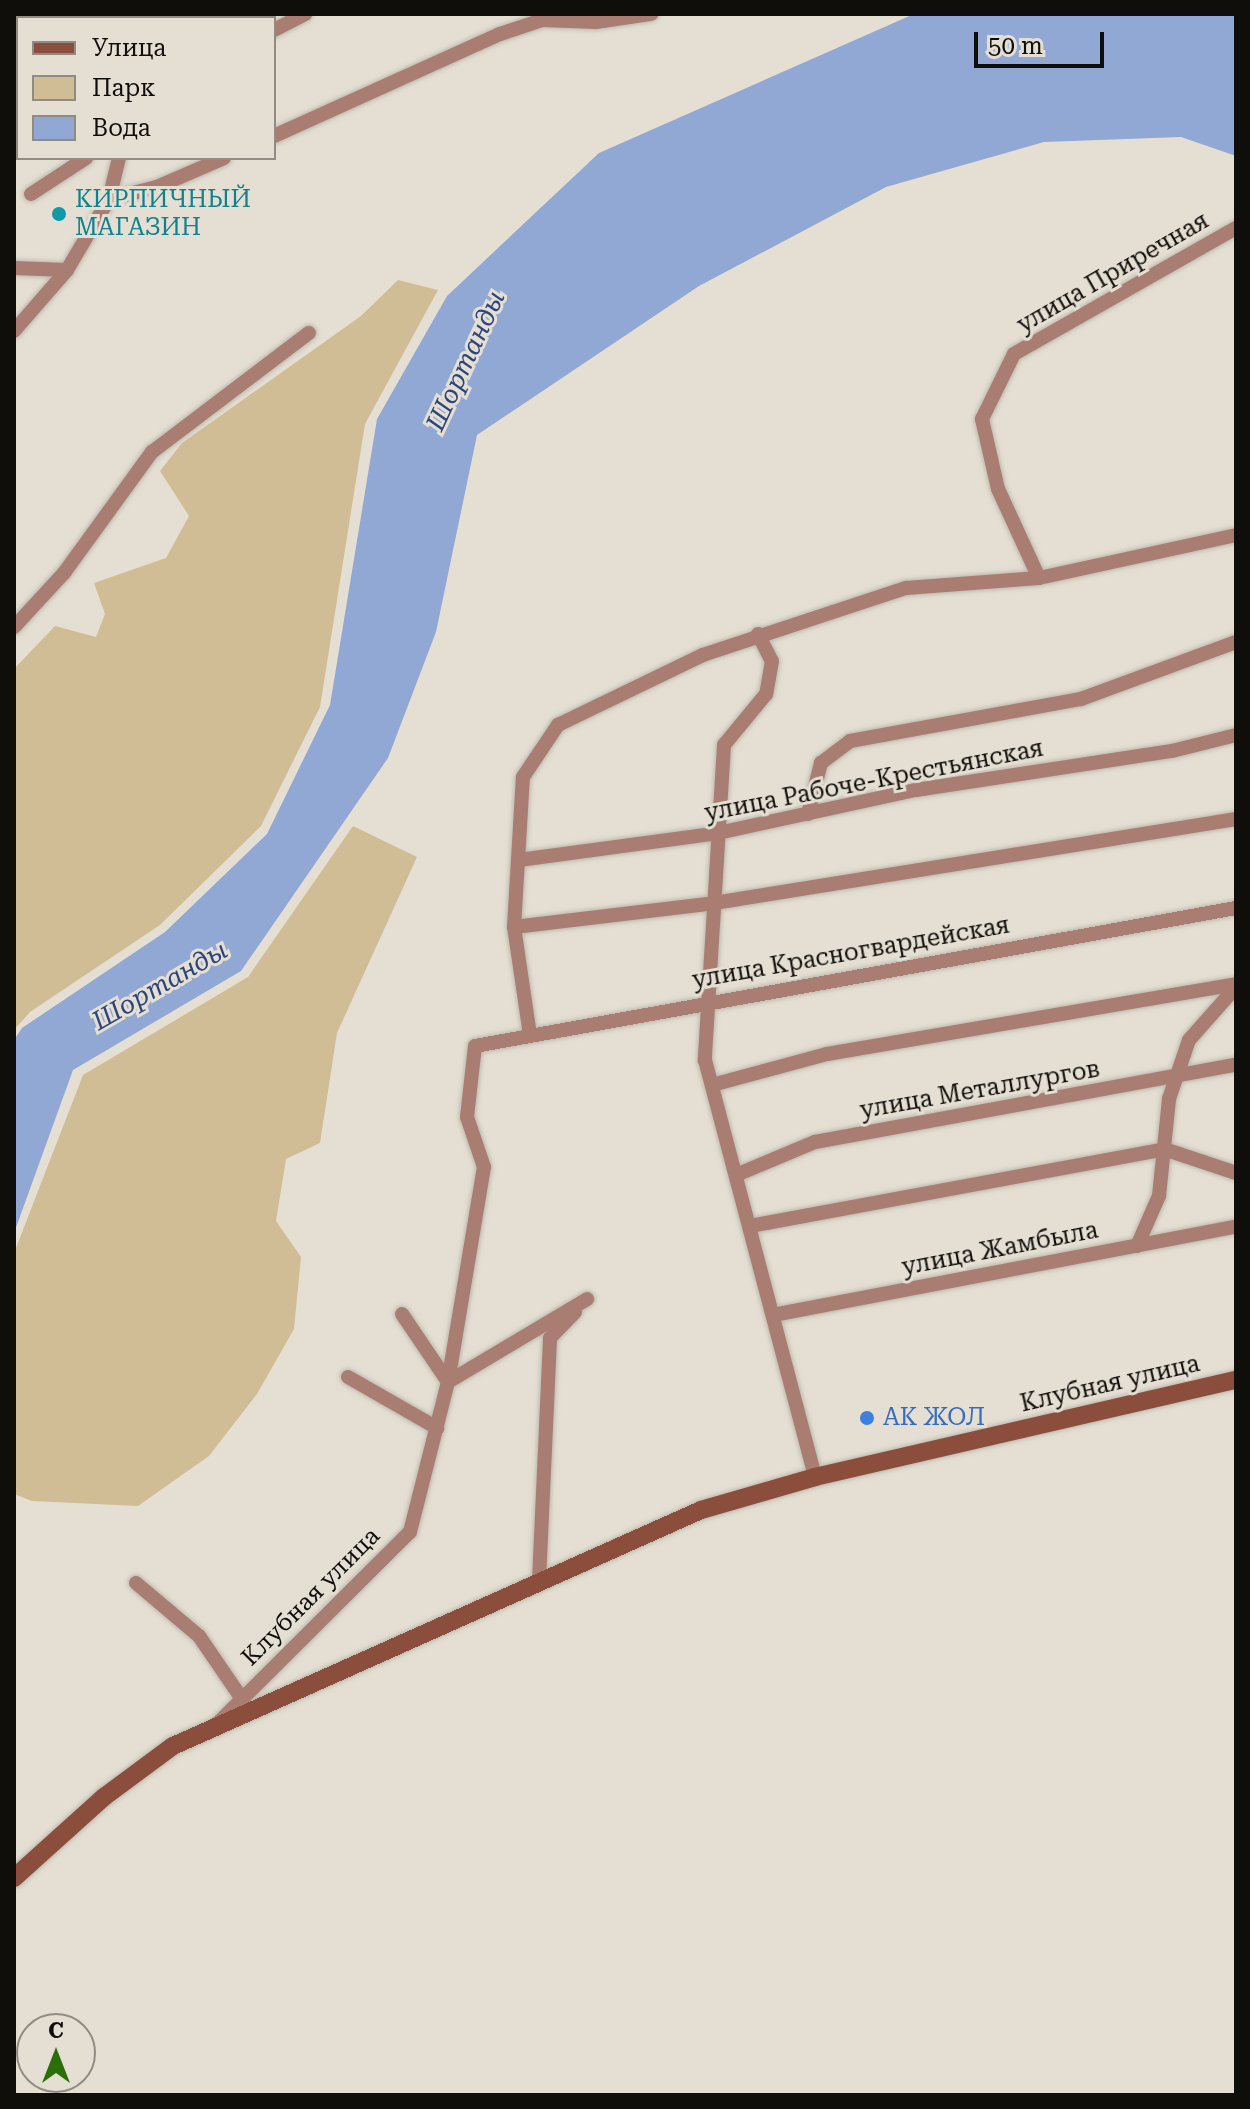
<!DOCTYPE html>
<html>
<head>
<meta charset="utf-8">
<style>
  body { margin:0 }
  #map { position:relative; width:1250px; height:2109px; overflow:hidden; background:#e5dfd3; font-family:"Roboto Serif",serif }
  div>[style] { position:absolute }
  .green>* { inset:0; background:#d1bd95 }
  .water>* { inset:0; background:#91a7d4 }
  .roads { filter:drop-shadow(0 0 2px #bfb9af) drop-shadow(0 0 2px #bfb9af) }
  .street>* { height:14px; margin:-7px; padding:0 7px; transform-origin:7px; border-radius:7px; background:#a97d71 }
  .secondary>* { height:18px; margin:-9px; padding:0 9px; transform-origin:9px; border-radius:9px; background:#8b4d3c }
  .dots>* { width:22px; height:22px; translate:-50% -50%; box-sizing:border-box; border:4px solid #e5dfd3; border-radius:50% }
  span { translate:-50% -50%; white-space:nowrap; text-align:center; line-height:1.15; -webkit-text-stroke:6px #e5dfd3; paint-order:stroke }
  .culture-label { font-size:24px; color:#0d838f }
  .left { translate:0 -50%; text-align:left }
  .street-label { font-size:24px; color:#100e0a }
  .shop-label { font-size:24px; color:#366cbe }
  .water-label { font-size:26px; color:#2c457e; font-style:italic }
  .frame { position:absolute; inset:0; border:16px solid #100e0a; pointer-events:none }
  .legend { position:absolute; left:16px; top:16px; width:260px; height:144px; box-sizing:border-box; background:#e5dfd3; border:2px solid #908b83; margin:0; padding:10px 14px; list-style:none; font-size:24px; color:#100e0a }
  .legend li { display:flex; align-items:center; gap:16px; height:40px }
  .legend b { width:40px; border:2px solid #908b83 }
  .north { position:absolute; left:16px; top:2013px; width:80px; height:80px; box-sizing:border-box; background:#e5dfd3; border:2px solid #908b83; border-radius:50%; rotate:0deg; font-size:22px; font-weight:700; line-height:32px; text-align:center; color:#100e0a }
  .north::after { content:''; display:block; margin:auto; width:28px; height:36px; background:#2b6f08; clip-path:polygon(50% 0,100% 100%,50% 72%,0 100%) }
  .scale { position:absolute; left:974px; top:32px; width:130px; height:36px; box-sizing:border-box; border:4px solid #100e0a; border-top:0; padding-left:10px; font-size:24px; line-height:28px; white-space:nowrap; color:#100e0a; -webkit-text-stroke:6px #e5dfd3; paint-order:stroke }
</style>
</head>
<body>
<div id="map">
  <div class="green">
    <i style="clip-path:polygon(398px 280px,438px 290px,365px 424px,320px 707px,261px 826px,160px 925px,30px 1012px,14px 1030px,14px 669px,55px 626px,96px 637px,105px 614px,94px 583px,166px 558px,189px 516px,160px 471px,182px 443px,361px 316px)"></i>
    <i style="clip-path:polygon(353px 826px,417px 857px,337px 1033px,320px 1143px,286px 1159px,276px 1221px,301px 1257px,294px 1329px,257px 1394px,209px 1456px,138px 1506px,32px 1501px,14px 1494px,14px 1253px,83px 1075px,248px 977px)"></i>
  </div>
  <div class="water">
    <i style="clip-path:polygon(914px 14px,1236px 14px,1236px 156px,1181px 137px,1044px 142px,886px 187px,699px 286px,477px 435px,436px 632px,388px 758px,241px 971px,73px 1070px,14px 1233px,14px 1040px,22px 1028px,165px 932px,267px 834px,330px 705px,377px 419px,447px 296px,599px 153px)"></i>
  </div>
  <div class="roads">
    <div class="street">
      <i style="left:274px;top:30px;width:35px;rotate:-27deg"></i>
      <i style="left:274px;top:136px;width:248px;rotate:-24.3deg"></i>
      <i style="left:500px;top:34px;width:44px;rotate:-18.4deg"></i>
      <i style="left:542px;top:20px;width:54px;rotate:2.1deg"></i>
      <i style="left:596px;top:22px;width:56px;rotate:-8.3deg"></i>
      <i style="left:31px;top:194px;width:66px;rotate:-33.2deg"></i>
      <i style="left:109px;top:199px;width:49px;rotate:-14deg"></i>
      <i style="left:157px;top:187px;width:73px;rotate:-23.4deg"></i>
      <i style="left:14px;top:268px;width:53px;rotate:2.2deg"></i>
      <i style="left:14px;top:331px;width:81px;rotate:-49deg"></i>
      <i style="left:67px;top:270px;width:82px;rotate:-59.4deg"></i>
      <i style="left:109px;top:199px;width:42px;rotate:-76.3deg"></i>
      <i style="left:1039px;top:578px;width:98px;rotate:-114.7deg"></i>
      <i style="left:998px;top:489px;width:72px;rotate:-102.9deg"></i>
      <i style="left:982px;top:419px;width:72px;rotate:-63.8deg"></i>
      <i style="left:1014px;top:354px;width:255px;rotate:-29.6deg"></i>
      <i style="left:14px;top:627px;width:74px;rotate:-47.2deg"></i>
      <i style="left:64px;top:573px;width:150px;rotate:-54deg"></i>
      <i style="left:152px;top:452px;width:197px;rotate:-37.2deg"></i>
      <i style="left:758px;top:634px;width:30px;rotate:63deg"></i>
      <i style="left:772px;top:661px;width:34px;rotate:100deg"></i>
      <i style="left:766px;top:694px;width:66px;rotate:129.5deg"></i>
      <i style="left:724px;top:745px;width:316px;rotate:93.5deg"></i>
      <i style="left:705px;top:1060px;width:431px;rotate:75.2deg"></i>
      <i style="left:808px;top:814px;width:53px;rotate:-75.7deg"></i>
      <i style="left:821px;top:763px;width:36px;rotate:-37deg"></i>
      <i style="left:850px;top:741px;width:235px;rotate:-10.3deg"></i>
      <i style="left:1081px;top:699px;width:165px;rotate:-20.2deg"></i>
      <i style="left:519px;top:860px;width:201px;rotate:-7.7deg"></i>
      <i style="left:718px;top:833px;width:203px;rotate:-12.3deg"></i>
      <i style="left:916px;top:790px;width:259px;rotate:-8.7deg"></i>
      <i style="left:1172px;top:751px;width:66px;rotate:-14deg"></i>
      <i style="left:514px;top:927px;width:201px;rotate:-6.8deg"></i>
      <i style="left:714px;top:903px;width:529px;rotate:-9.14deg"></i>
      <i style="left:530px;top:1035px;width:109px;rotate:-98.4deg"></i>
      <i style="left:514px;top:927px;width:150px;rotate:-86.6deg"></i>
      <i style="left:523px;top:777px;width:63px;rotate:-56.1deg"></i>
      <i style="left:558px;top:725px;width:161px;rotate:-25.8deg"></i>
      <i style="left:703px;top:655px;width:214px;rotate:-18.3deg"></i>
      <i style="left:906px;top:588px;width:133px;rotate:-4.3deg"></i>
      <i style="left:1039px;top:578px;width:202px;rotate:-12.3deg"></i>
      <i style="left:712px;top:1085px;width:119px;rotate:-15.1deg"></i>
      <i style="left:827px;top:1054px;width:415px;rotate:-9.7deg"></i>
      <i style="left:736px;top:1175px;width:86px;rotate:-22.7deg"></i>
      <i style="left:815px;top:1142px;width:428px;rotate:-10.4deg"></i>
      <i style="left:750px;top:1226px;width:421px;rotate:-10.5deg"></i>
      <i style="left:1164px;top:1149px;width:76px;rotate:18.4deg"></i>
      <i style="left:1137px;top:1246px;width:55px;rotate:-66.3deg"></i>
      <i style="left:1159px;top:1196px;width:98px;rotate:-84.1deg"></i>
      <i style="left:1169px;top:1099px;width:62px;rotate:-71.3deg"></i>
      <i style="left:1189px;top:1040px;width:71px;rotate:-48.4deg"></i>
      <i style="left:402px;top:1314px;width:82px;rotate:55.9deg"></i>
      <i style="left:773px;top:1315px;width:471px;rotate:-10.8deg"></i>
      <i style="left:348px;top:1377px;width:103px;rotate:29.8deg"></i>
      <i style="left:448px;top:1382px;width:218px;rotate:-80.5deg"></i>
      <i style="left:484px;top:1167px;width:53px;rotate:-108.8deg"></i>
      <i style="left:467px;top:1117px;width:71px;rotate:-83.6deg"></i>
      <i style="left:475px;top:1046px;width:773px;rotate:-10.28deg"></i>
      <i style="left:539px;top:1581px;width:243px;rotate:-87.4deg"></i>
      <i style="left:550px;top:1338px;width:36px;rotate:-46deg"></i>
      <i style="left:136px;top:1583px;width:82px;rotate:40.1deg"></i>
      <i style="left:199px;top:1636px;width:76px;rotate:55.7deg"></i>
      <i style="left:218px;top:1723px;width:271px;rotate:-44.9deg"></i>
      <i style="left:410px;top:1532px;width:155px;rotate:-75.8deg"></i>
      <i style="left:448px;top:1382px;width:162px;rotate:-30.8deg"></i>
    </div>
    <div class="secondary">
      <i style="left:14px;top:1878px;width:121px;rotate:-42deg"></i>
      <i style="left:104px;top:1797px;width:86px;rotate:-36.5deg"></i>
      <i style="left:173px;top:1746px;width:578px;rotate:-24.08deg"></i>
      <i style="left:701px;top:1510px;width:119px;rotate:-16.1deg"></i>
      <i style="left:815px;top:1477px;width:432px;rotate:-13deg"></i>
    </div>
  </div>
  <div class="dots">
    <i style="left:59px;top:214px;background:#0f9aa8"></i>
    <i style="left:867px;top:1418px;background:#3f7fe0"></i>
  </div>
  <div class="culture-label">
    <span class="left" style="left:75px;top:214px">КИРПИЧНЫЙ<br>МАГАЗИН</span>
  </div>
  <div class="street-label">
    <span style="left:1113px;top:273px;rotate:-30deg">улица Приречная</span>
    <span style="left:874px;top:781px;rotate:-11deg">улица Рабоче-Крестьянская</span>
    <span style="left:851px;top:953px;rotate:-10deg">улица Красногвардейская</span>
    <span style="left:980px;top:1090px;rotate:-10deg">улица Металлургов</span>
    <span style="left:1000px;top:1249px;rotate:-11deg">улица Жамбыла</span>
    <span style="left:1110px;top:1384px;rotate:-13deg">Клубная улица</span>
    <span style="left:311px;top:1597px;rotate:-45deg">Клубная улица</span>
  </div>
  <div class="shop-label">
    <span class="left" style="left:883px;top:1418px">АК ЖОЛ</span>
  </div>
  <div class="water-label">
    <span style="left:466px;top:361px;rotate:-65deg">Шортанды</span>
    <span style="left:160px;top:986px;rotate:-30deg">Шортанды</span>
  </div>
  <div class="frame"></div>
  <ul class="legend">
  <li><b style="height:10px;background:#8b4d3c"></b>Улица</li>
  <li><b style="height:22px;background:#d1bd95"></b>Парк</li>
  <li><b style="height:22px;background:#91a7d4"></b>Вода</li>
  </ul>
  <div class="north">С</div>
  <div class="scale">50 m</div>
</div>
</body>
</html>
